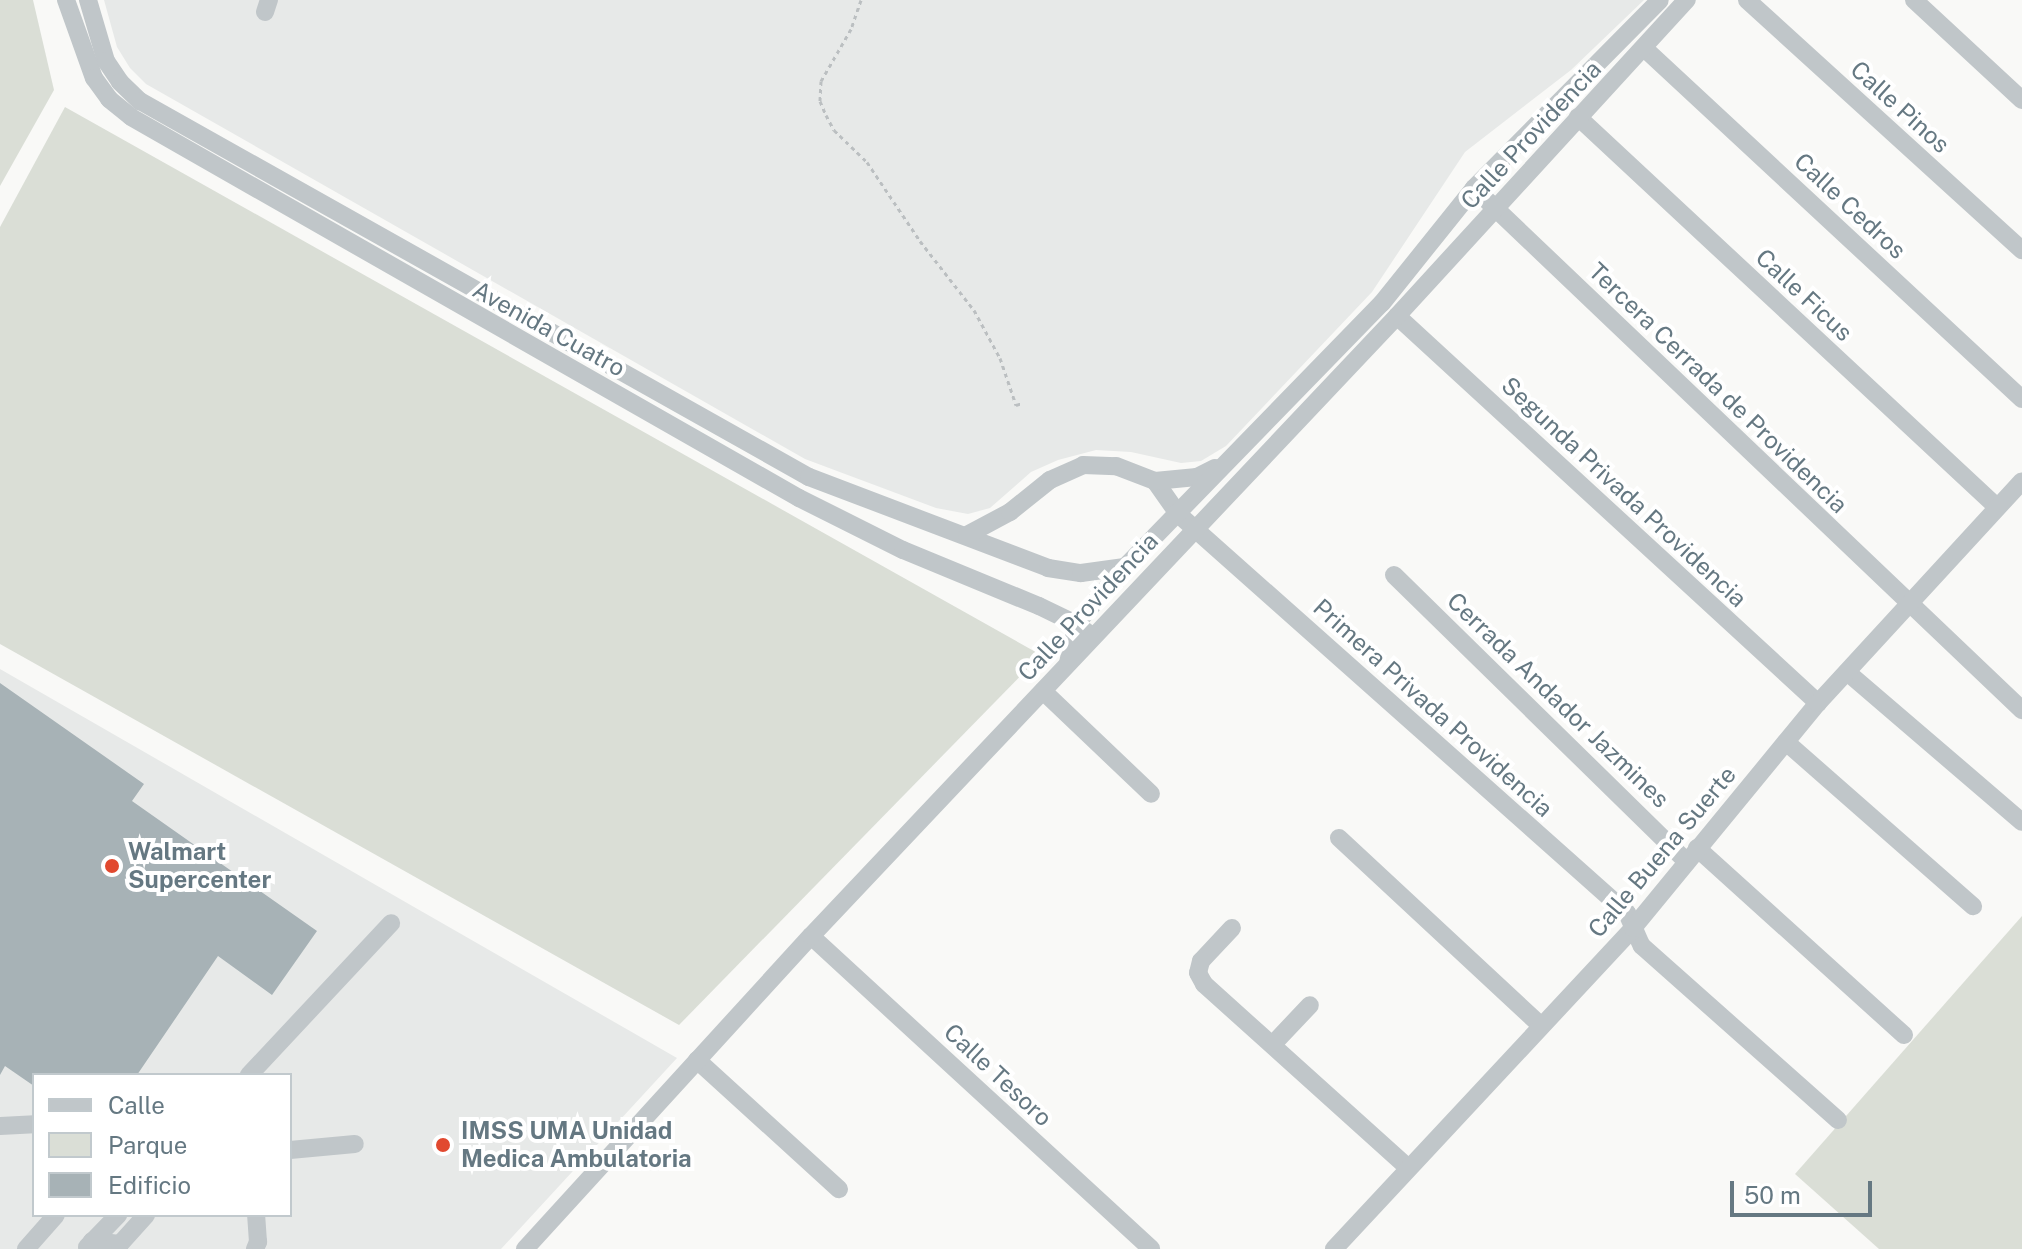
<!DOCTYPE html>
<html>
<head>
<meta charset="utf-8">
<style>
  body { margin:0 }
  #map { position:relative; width:2022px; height:1249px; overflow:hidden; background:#f9f9f7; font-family:"Public Sans",sans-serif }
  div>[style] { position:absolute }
  .built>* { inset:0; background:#e7e9e8 }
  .green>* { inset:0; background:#daded6 }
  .building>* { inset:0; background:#a7b2b6 }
  .path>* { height:3px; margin-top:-1.5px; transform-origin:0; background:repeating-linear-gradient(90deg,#bbbfc1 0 4px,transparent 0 8px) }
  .minor>* { height:18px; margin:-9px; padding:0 9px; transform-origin:9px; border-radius:9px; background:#c0c6c9 }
  .dots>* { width:22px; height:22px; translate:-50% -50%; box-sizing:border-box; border:4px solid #fff; border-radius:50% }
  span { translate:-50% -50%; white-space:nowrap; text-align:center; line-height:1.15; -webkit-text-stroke:8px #fff; paint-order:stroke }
  .street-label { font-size:24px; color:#657882 }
  .poi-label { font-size:24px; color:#657882; font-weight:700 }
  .left { translate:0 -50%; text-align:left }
  .legend { position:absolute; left:32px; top:1073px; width:260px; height:144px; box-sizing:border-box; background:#fff; border:2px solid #c1c9cd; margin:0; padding:10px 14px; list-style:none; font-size:24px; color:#657882 }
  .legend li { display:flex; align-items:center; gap:16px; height:40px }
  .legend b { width:40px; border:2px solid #c1c9cd }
  .scale { position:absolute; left:1730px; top:1181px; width:142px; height:36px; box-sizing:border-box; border:4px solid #657882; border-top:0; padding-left:10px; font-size:24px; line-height:28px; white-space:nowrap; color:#657882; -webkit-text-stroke:6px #fff; paint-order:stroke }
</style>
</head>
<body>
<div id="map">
  <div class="built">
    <i style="clip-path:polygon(104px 0,1644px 0,1571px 70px,1465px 152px,1372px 292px,1226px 446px,1201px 461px,1181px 463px,1131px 452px,1096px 450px,1058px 460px,1031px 472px,990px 508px,968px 514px,936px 508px,805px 459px,146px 84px,130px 68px,117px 47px)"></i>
    <i style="clip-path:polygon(evenodd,0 669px,421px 911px,677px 1058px,501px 1249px,0 1249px,0 669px,34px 1075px,290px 1075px,290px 1215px,34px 1215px,34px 1075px)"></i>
  </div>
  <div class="green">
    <i style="clip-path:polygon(0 0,33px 0,54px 90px,0 186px)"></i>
    <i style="clip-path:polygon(65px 107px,1041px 655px,679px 1025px,0 644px,0 227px)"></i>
    <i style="clip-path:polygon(2022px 916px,2022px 1249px,1879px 1249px,1795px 1174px)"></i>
  </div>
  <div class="building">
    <i style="clip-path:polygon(0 683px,144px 784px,132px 801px,317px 931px,272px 995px,218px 956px,137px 1075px,34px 1075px,34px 1086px,5px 1066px,0 1075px)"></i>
  </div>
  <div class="path">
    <i style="left:861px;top:0;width:31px;rotate:109deg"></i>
    <i style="left:851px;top:29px;width:60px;rotate:120deg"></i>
    <i style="left:821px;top:81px;width:20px;rotate:93deg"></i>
    <i style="left:820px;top:101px;width:15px;rotate:67deg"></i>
    <i style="left:826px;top:115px;width:17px;rotate:62deg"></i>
    <i style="left:834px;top:130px;width:46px;rotate:44.1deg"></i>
    <i style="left:867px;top:162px;width:95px;rotate:56.1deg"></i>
    <i style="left:920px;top:241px;width:88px;rotate:52deg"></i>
    <i style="left:974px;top:310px;width:55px;rotate:61.6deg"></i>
    <i style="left:1000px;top:358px;width:50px;rotate:71.2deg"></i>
    <i style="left:1016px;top:405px;width:6px;rotate:-18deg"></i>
  </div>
  <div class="minor">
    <i style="left:66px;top:0;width:83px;rotate:70.3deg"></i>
    <i style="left:94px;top:78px;width:26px;rotate:54deg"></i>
    <i style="left:109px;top:99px;width:28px;rotate:39deg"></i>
    <i style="left:131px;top:117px;width:769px;rotate:29.7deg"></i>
    <i style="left:799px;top:498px;width:116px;rotate:26.6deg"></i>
    <i style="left:903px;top:550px;width:147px;rotate:22.4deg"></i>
    <i style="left:1039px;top:606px;width:41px;rotate:25.9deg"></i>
    <i style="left:1076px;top:624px;width:21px;rotate:37deg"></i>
    <i style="left:88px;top:0;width:64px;rotate:73.6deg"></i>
    <i style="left:106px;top:61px;width:25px;rotate:56deg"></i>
    <i style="left:120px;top:82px;width:28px;rotate:44deg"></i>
    <i style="left:140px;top:101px;width:767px;rotate:29.34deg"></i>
    <i style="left:809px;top:477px;width:256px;rotate:20.8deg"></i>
    <i style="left:1048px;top:568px;width:33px;rotate:9deg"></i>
    <i style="left:1081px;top:573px;width:44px;rotate:-7.8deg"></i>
    <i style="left:1747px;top:0;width:372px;rotate:42.3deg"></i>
    <i style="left:1914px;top:0;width:147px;rotate:42.8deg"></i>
    <i style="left:265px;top:12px;width:13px;rotate:-72deg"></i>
    <i style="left:1644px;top:48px;width:516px;rotate:42.88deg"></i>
    <i style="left:1578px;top:117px;width:572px;rotate:42.95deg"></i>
    <i style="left:1474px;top:188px;width:757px;rotate:43.61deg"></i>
    <i style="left:1397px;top:316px;width:572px;rotate:42.59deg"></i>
    <i style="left:1155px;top:481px;width:39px;rotate:55deg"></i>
    <i style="left:1177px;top:513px;width:602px;rotate:41.63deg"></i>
    <i style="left:1627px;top:913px;width:36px;rotate:66deg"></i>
    <i style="left:1642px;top:946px;width:262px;rotate:41.6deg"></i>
    <i style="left:967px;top:535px;width:49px;rotate:-28.1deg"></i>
    <i style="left:1010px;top:512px;width:51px;rotate:-38.7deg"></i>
    <i style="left:1050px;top:480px;width:36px;rotate:-24deg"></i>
    <i style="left:1083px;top:465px;width:33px;rotate:2deg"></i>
    <i style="left:1116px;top:466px;width:42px;rotate:21deg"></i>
    <i style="left:1155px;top:481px;width:42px;rotate:-5.4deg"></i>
    <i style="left:1197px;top:477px;width:20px;rotate:-27deg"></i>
    <i style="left:1394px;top:575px;width:410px;rotate:44.4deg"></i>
    <i style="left:1068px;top:663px;width:40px;rotate:-78deg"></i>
    <i style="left:1076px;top:624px;width:75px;rotate:-49.3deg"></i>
    <i style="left:1125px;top:567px;width:368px;rotate:-45.8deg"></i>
    <i style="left:1382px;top:303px;width:147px;rotate:-51.3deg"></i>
    <i style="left:1474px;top:188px;width:264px;rotate:-45.3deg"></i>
    <i style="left:1847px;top:672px;width:230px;rotate:40.6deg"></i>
    <i style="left:1043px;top:691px;width:149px;rotate:43.6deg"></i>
    <i style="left:1786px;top:742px;width:249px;rotate:41.3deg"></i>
    <i style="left:1339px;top:838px;width:275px;rotate:42.9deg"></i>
    <i style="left:1697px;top:848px;width:279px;rotate:42.1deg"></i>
    <i style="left:1232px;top:928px;width:45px;rotate:133.2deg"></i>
    <i style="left:1201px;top:961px;width:12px;rotate:104deg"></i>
    <i style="left:1198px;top:973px;width:13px;rotate:61deg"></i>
    <i style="left:1204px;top:984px;width:275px;rotate:42deg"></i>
    <i style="left:811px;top:936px;width:462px;rotate:42.6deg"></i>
    <i style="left:1274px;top:1043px;width:52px;rotate:-46.5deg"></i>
    <i style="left:697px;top:1060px;width:192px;rotate:42.3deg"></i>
    <i style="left:249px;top:1075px;width:208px;rotate:-46.9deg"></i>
    <i style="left:0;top:1126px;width:34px;rotate:-3deg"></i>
    <i style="left:290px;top:1150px;width:65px;rotate:-5.3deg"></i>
    <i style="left:92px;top:1241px;width:28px;rotate:6deg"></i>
    <i style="left:120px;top:1244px;width:39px;rotate:-48deg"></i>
    <i style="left:87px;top:1247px;width:45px;rotate:-45.9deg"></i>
    <i style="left:26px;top:1249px;width:45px;rotate:-48.6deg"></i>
    <i style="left:255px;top:1249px;width:8px;rotate:-67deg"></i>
    <i style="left:258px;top:1242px;width:27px;rotate:-94deg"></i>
    <i style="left:525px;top:1249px;width:424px;rotate:-47.6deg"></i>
    <i style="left:811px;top:936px;width:853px;rotate:-46.61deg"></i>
    <i style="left:1397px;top:316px;width:429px;rotate:-47.5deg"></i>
    <i style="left:1334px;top:1249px;width:439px;rotate:-47deg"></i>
    <i style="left:1633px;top:928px;width:291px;rotate:-50.6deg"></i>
    <i style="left:1818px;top:703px;width:301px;rotate:-47.4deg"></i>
  </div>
  <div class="dots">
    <i style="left:112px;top:866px;background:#e1492f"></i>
    <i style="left:443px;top:1145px;background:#e1492f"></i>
  </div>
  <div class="street-label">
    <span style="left:1900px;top:107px;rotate:42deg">Calle Pinos</span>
    <span style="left:1531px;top:135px;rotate:-47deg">Calle Providencia</span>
    <span style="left:1850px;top:206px;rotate:43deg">Calle Cedros</span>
    <span style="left:1804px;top:295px;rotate:43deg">Calle Ficus</span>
    <span style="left:549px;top:329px;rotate:29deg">Avenida Cuatro</span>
    <span style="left:1718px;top:388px;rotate:44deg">Tercera Cerrada de Providencia</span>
    <span style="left:1624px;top:492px;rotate:43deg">Segunda Privada Providencia</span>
    <span style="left:1088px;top:607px;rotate:-47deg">Calle Providencia</span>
    <span style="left:1558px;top:700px;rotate:44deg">Cerrada Andador Jazmines</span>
    <span style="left:1433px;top:708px;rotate:42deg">Primera Privada Providencia</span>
    <span style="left:1662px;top:852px;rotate:-50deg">Calle Buena Suerte</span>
    <span style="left:998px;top:1075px;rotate:43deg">Calle Tesoro</span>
  </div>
  <div class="poi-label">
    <span class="left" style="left:128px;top:866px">Walmart<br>Supercenter</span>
    <span class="left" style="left:461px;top:1145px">IMSS UMA Unidad<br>Medica Ambulatoria</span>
  </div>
  <ul class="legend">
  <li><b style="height:10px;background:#c0c6c9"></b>Calle</li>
  <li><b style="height:22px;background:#daded6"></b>Parque</li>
  <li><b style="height:22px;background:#a7b2b6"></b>Edificio</li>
  </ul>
  <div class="scale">50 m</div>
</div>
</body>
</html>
